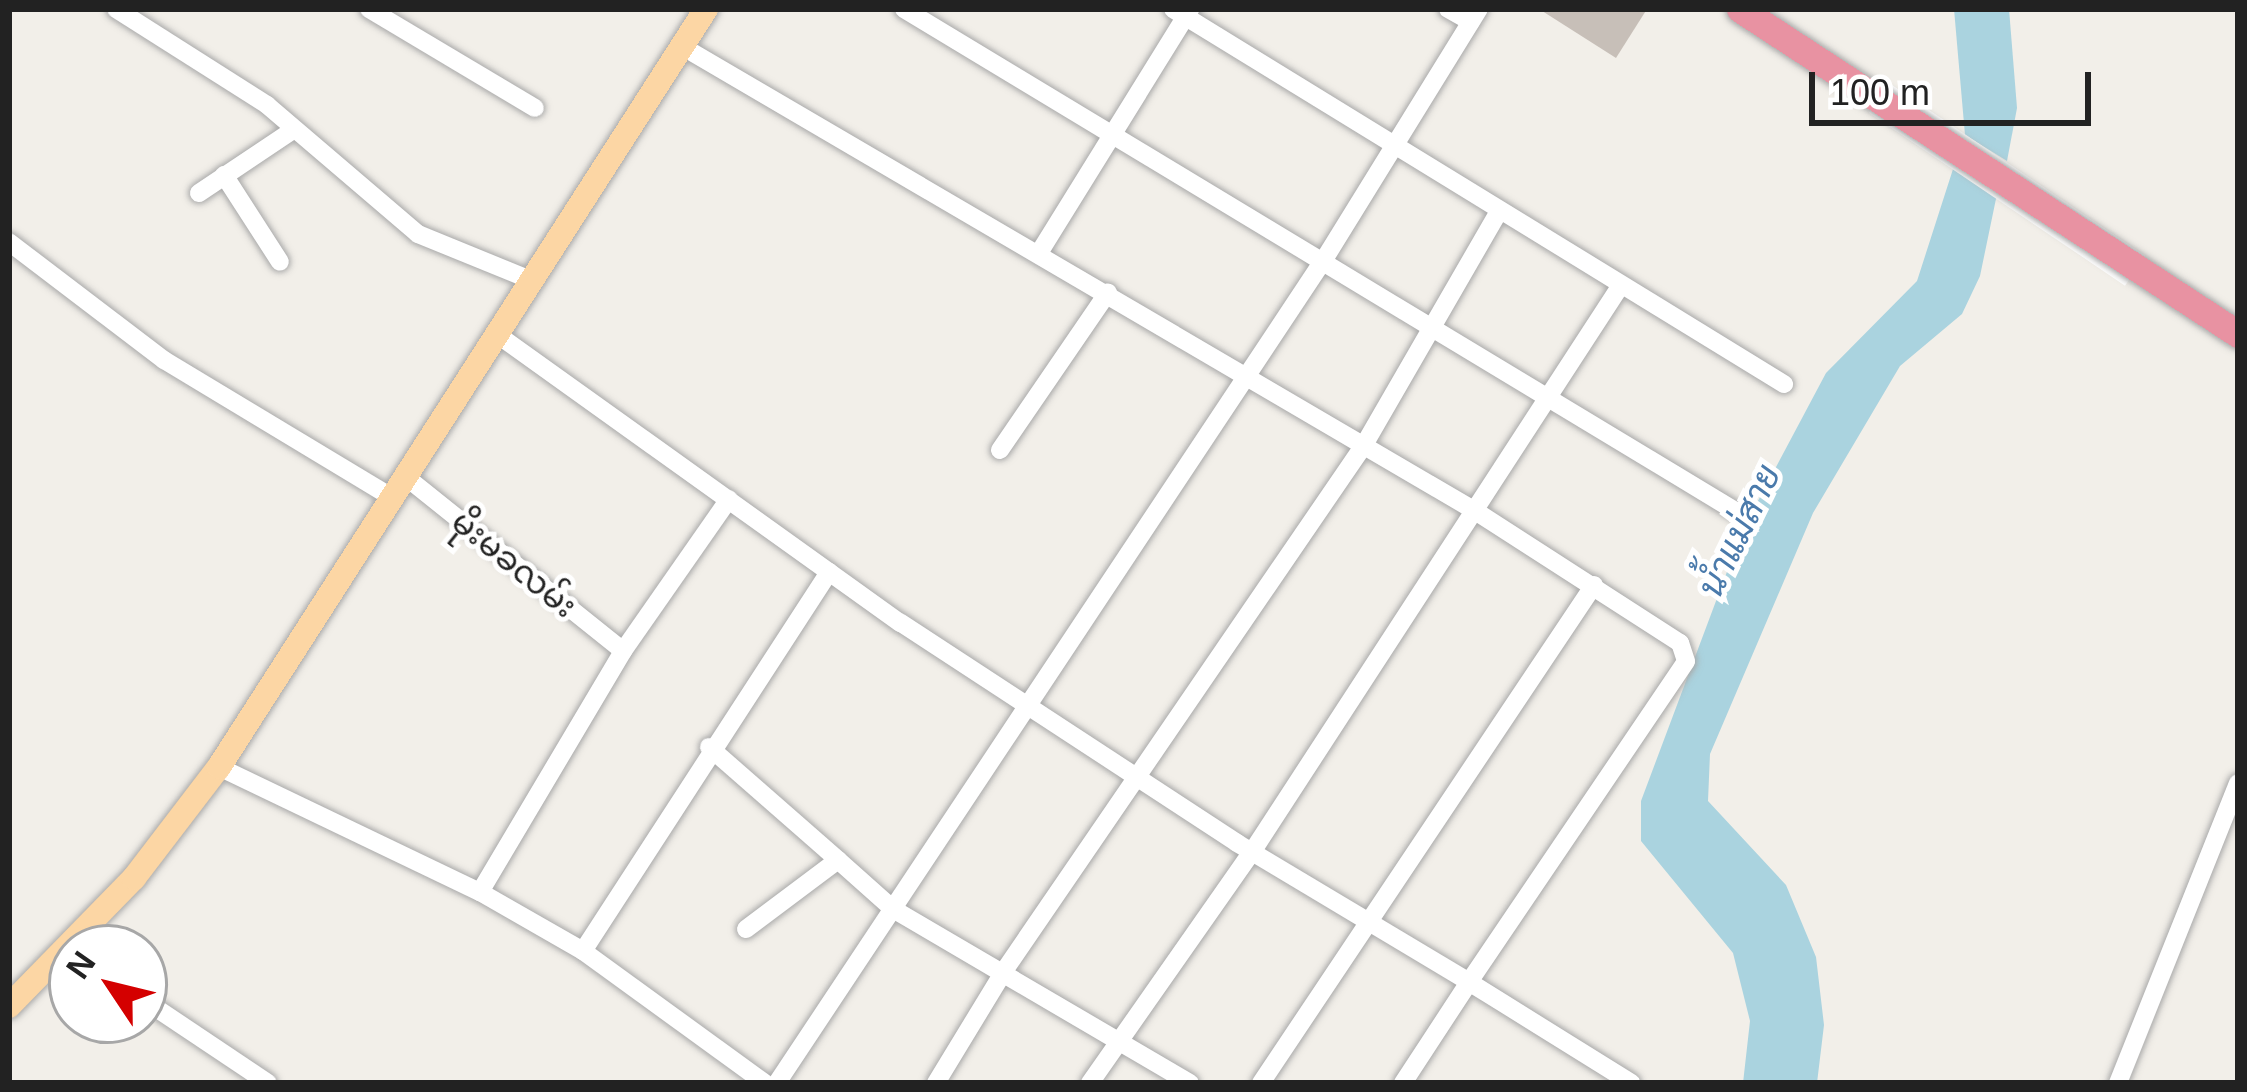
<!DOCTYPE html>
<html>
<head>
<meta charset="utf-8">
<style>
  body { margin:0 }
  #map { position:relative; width:2247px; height:1092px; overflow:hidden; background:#f2efe9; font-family:Helvetica,"Noto Sans Myanmar",Sarabun,sans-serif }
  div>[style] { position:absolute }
  .water>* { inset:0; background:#aad3df }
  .pier>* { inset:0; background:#fff; transform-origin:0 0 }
  .building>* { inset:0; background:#c7bfb8 }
  .roads { filter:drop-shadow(0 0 3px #a9a9a9) drop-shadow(0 0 3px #a9a9a9) }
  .minor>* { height:18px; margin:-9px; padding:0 9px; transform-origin:9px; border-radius:9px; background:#fff }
  .major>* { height:24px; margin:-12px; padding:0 12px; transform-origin:12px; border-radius:12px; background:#fcd6a4 }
  .highway>* { height:27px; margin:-13.5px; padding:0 13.5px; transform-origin:13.5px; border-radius:13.5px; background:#e892a2 }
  span { translate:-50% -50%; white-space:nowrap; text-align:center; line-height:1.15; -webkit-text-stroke:10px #fff; paint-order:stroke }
  .street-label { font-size:33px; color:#222 }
  .water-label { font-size:36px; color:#4a7aab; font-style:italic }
  .frame { position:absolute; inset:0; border:12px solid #222; pointer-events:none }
  .north { position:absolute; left:48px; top:924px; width:120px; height:120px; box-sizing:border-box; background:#fff; border:3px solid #a7a7a7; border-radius:50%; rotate:305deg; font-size:33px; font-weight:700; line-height:48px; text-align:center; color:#222 }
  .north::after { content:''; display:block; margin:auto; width:42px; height:54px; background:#d40000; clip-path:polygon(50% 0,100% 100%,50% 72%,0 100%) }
  .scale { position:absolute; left:1809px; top:72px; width:282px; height:54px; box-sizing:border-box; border:6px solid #222; border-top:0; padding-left:15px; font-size:36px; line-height:42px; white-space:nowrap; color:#222; -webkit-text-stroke:9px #fff; paint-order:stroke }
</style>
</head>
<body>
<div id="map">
  <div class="water">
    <i style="clip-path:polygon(1954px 9px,2009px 9px,2017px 108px,2007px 161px,1965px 135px)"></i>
    <i style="clip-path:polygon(1954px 166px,1997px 194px,1980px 276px,1962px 314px,1900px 366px,1813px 513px,1710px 754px,1708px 801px,1786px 885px,1816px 957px,1824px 1025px,1817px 1083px,1743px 1083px,1750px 1021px,1733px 953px,1641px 841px,1641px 801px,1743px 529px,1826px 373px,1917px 281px)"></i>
  </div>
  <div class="pier">
    <i style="left:1889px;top:83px;width:309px;height:36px;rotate:34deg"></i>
  </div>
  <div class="building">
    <i style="clip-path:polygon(1539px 9px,1647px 9px,1616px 58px)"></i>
  </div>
  <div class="roads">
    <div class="minor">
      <i style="left:116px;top:9px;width:179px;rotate:32.4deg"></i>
      <i style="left:267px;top:105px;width:199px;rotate:40.5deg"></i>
      <i style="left:418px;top:234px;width:124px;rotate:22.2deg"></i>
      <i style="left:369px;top:9px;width:193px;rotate:30.8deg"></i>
      <i style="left:904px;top:9px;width:973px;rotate:31.13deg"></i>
      <i style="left:1173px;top:9px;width:717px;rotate:31.54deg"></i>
      <i style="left:1448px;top:9px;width:26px;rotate:29deg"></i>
      <i style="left:224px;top:175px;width:103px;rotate:57.2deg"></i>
      <i style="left:199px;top:193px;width:113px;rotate:-33.8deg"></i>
      <i style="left:9px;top:242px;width:195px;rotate:37.3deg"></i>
      <i style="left:164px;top:360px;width:267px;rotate:31.1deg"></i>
      <i style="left:1039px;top:253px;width:287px;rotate:-58.2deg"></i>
      <i style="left:498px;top:335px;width:495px;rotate:35.6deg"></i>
      <i style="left:901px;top:623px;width:402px;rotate:33.2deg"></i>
      <i style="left:1237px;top:843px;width:270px;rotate:30.9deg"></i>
      <i style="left:1469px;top:982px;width:387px;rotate:-55.9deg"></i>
      <i style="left:1686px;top:661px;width:19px;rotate:-108deg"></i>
      <i style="left:1680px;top:643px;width:242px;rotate:-147.2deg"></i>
      <i style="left:1477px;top:512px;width:920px;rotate:-149.64deg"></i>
      <i style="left:1000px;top:450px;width:191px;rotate:-55.6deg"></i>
      <i style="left:406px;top:477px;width:278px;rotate:38.7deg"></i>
      <i style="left:709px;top:747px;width:171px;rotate:41.2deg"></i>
      <i style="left:219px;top:767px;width:289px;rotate:25.6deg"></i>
      <i style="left:480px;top:892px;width:119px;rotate:29.8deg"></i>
      <i style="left:583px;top:951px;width:225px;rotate:36deg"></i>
      <i style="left:480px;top:892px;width:280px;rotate:-59.3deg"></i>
      <i style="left:623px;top:651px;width:185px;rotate:-55.1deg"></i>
      <i style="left:746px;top:929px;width:115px;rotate:-36.9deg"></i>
      <i style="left:838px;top:860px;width:74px;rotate:41.7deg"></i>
      <i style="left:893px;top:909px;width:344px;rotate:30.4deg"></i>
      <i style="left:583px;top:951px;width:452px;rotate:-57deg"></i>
      <i style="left:144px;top:1000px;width:149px;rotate:33.8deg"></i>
      <i style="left:777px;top:1083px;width:990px;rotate:-56.41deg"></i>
      <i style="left:1325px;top:258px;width:293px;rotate:-58.3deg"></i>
      <i style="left:936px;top:1083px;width:131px;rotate:-58.7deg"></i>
      <i style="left:1004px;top:971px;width:637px;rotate:-55.61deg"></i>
      <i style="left:1364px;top:445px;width:270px;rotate:-60deg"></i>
      <i style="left:1090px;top:1083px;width:282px;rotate:-55deg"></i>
      <i style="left:1252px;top:852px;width:676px;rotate:-56.94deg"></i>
      <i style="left:1261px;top:1083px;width:599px;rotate:-56.23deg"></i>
      <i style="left:1403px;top:1083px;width:121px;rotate:-56.8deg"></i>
      <i style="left:1469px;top:982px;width:191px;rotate:31.9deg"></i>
      <i style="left:2118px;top:1083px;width:323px;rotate:-68.2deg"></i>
    </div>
    <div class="major">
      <i style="left:9px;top:1006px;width:179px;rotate:-45.7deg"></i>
      <i style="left:134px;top:878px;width:140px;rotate:-52.6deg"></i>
      <i style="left:219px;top:767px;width:901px;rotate:-57.28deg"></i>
    </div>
    <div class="highway">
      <i style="left:1740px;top:9px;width:595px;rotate:33.13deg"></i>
    </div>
  </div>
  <div class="street-label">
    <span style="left:514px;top:564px;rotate:39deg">မိုးမခလမ်း</span>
  </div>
  <div class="water-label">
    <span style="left:1739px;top:531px;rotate:-64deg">น้ำแม่สาย</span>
  </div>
  <div class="frame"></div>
  <div class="north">N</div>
  <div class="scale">100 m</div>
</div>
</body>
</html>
